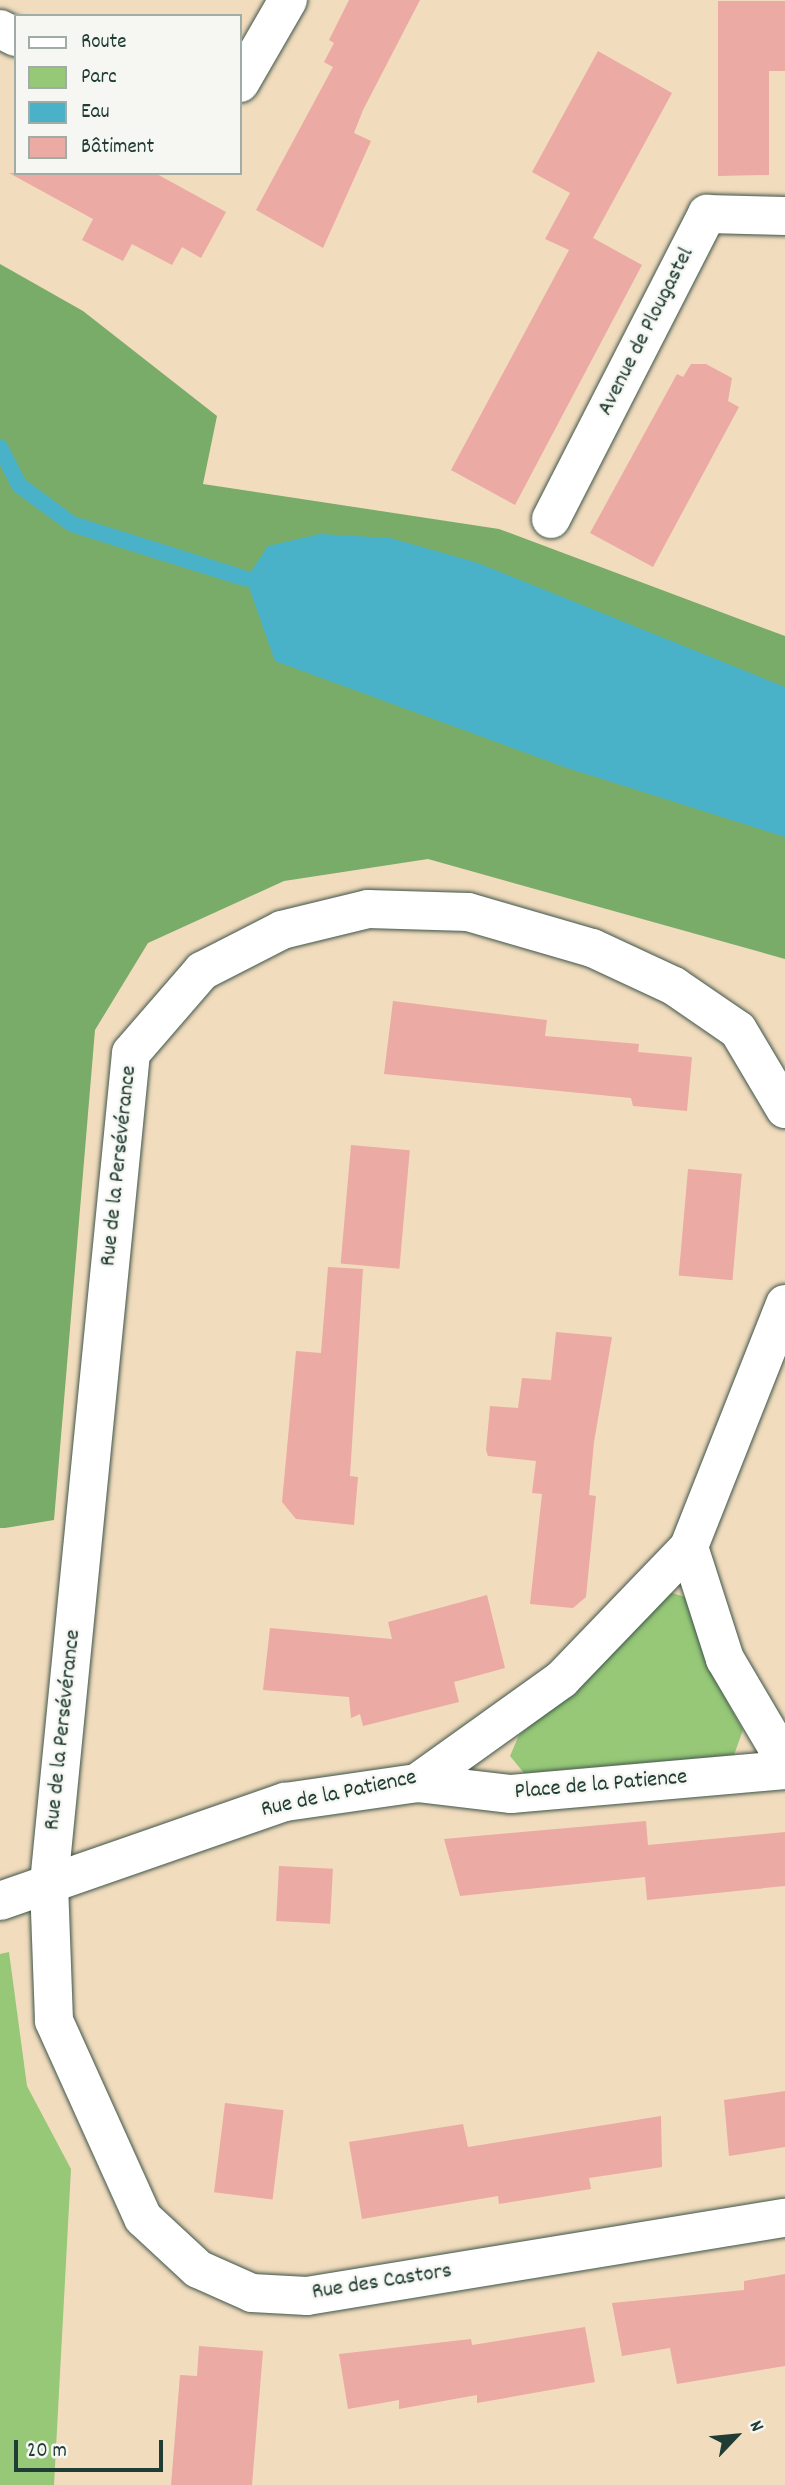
<!DOCTYPE html>
<html>
<head>
<meta charset="utf-8">
<style>
  body { margin:0 }
  #map { position:relative; width:785px; height:2485px; overflow:hidden; background:#f2dcbe; font-family:Dekko,sans-serif }
  div>[style] { position:absolute }
  .green>* { inset:0; background:#96c878 }
  .forest>* { inset:0; background:#78ac68 }
  .water>* { inset:0; background:#4ab2c8 }
  .stream>* { height:16px; margin:-8px; padding:0 8px; transform-origin:8px; border-radius:8px; background:#4ab2c8 }
  .building>* { inset:0; background:#ebaaa3; transform-origin:0 0 }
  .roads { filter:drop-shadow(0 0 2px #3f5549) drop-shadow(0 0 2px #3f5549) }
  .street>* { height:38px; margin:-19px; padding:0 19px; transform-origin:19px; border-radius:19px; background:#fff }
  span { translate:-50% -50%; white-space:nowrap; text-align:center; line-height:1.15; -webkit-text-stroke:5px #f6f6f2; paint-order:stroke }
  .street-label { font-size:23px; color:#1f3d34 }
  .legend { position:absolute; left:14px; top:14px; width:228px; height:161px; box-sizing:border-box; background:#f6f6f2; border:2px solid #a0aca6; margin:0; padding:9px 12px; list-style:none; font-size:21px; color:#1f3d34 }
  .legend li { display:flex; align-items:center; gap:14px; height:35px }
  .legend b { width:35px; border:2px solid #a0aca6 }
  .north { position:absolute; left:701px; top:2401px; width:70px; height:70px; -webkit-text-stroke:5px #f6f6f2; paint-order:stroke; rotate:64deg; font-size:19px; font-weight:700; line-height:28px; text-align:center; color:#1f3d34 }
  .north::after { content:''; display:block; margin:auto; width:24px; height:32px; background:#1f3d34; clip-path:polygon(50% 0,100% 100%,50% 72%,0 100%) }
  .scale { position:absolute; left:14px; top:2440px; width:149px; height:32px; box-sizing:border-box; border:4px solid #1f3d34; border-top:0; padding-left:9px; font-size:21px; line-height:24px; white-space:nowrap; color:#1f3d34; -webkit-text-stroke:5px #f6f6f2; paint-order:stroke }
</style>
</head>
<body>
<div id="map">
  <div class="green">
    <i style="clip-path:polygon(666px 1591px,685px 1597px,708px 1667px,743px 1730px,734px 1755px,524px 1773px,510px 1756px,519px 1735px,587px 1679px)"></i>
    <i style="clip-path:polygon(9px 1952px,27px 2086px,71px 2169px,54px 2485px,0 2485px,0 1954px)"></i>
  </div>
  <div class="forest">
    <i style="clip-path:polygon(0 264px,83px 311px,217px 416px,203px 484px,499px 529px,785px 636px,785px 959px,428px 859px,284px 881px,148px 943px,95px 1030px,54px 1520px,5px 1528px,0 1528px)"></i>
  </div>
  <div class="water">
    <i style="clip-path:polygon(320px 534px,390px 538px,478px 563px,785px 687px,785px 837px,567px 768px,275px 661px,246px 579px,268px 546px)"></i>
  </div>
  <div class="stream">
    <i style="left:0;top:447px;width:42px;rotate:63.4deg"></i>
    <i style="left:19px;top:485px;width:66px;rotate:36.3deg"></i>
    <i style="left:72px;top:524px;width:182px;rotate:17.5deg"></i>
  </div>
  <div class="building">
    <i style="clip-path:polygon(349px 0,420px 0,363px 110px,354px 133px,371px 141px,323px 248px,256px 210px,333px 67px,324px 62px,334px 43px,329px 40px)"></i>
    <i style="clip-path:polygon(718px 1px,785px 1px,785px 71px,769px 71px,769px 175px,718px 176px)"></i>
    <i style="clip-path:polygon(598px 51px,672px 93px,593px 238px,642px 265px,515px 505px,451px 470px,569px 250px,545px 239px,570px 193px,532px 172px)"></i>
    <i style="clip-path:polygon(9px 173px,155px 173px,226px 212px,201px 258px,182px 247px,172px 265px,132px 244px,123px 261px,82px 240px,93px 219px)"></i>
    <i style="clip-path:polygon(691px 364px,706px 364px,732px 378px,728px 401px,739px 407px,653px 567px,590px 533px,677px 374px,683px 377px)"></i>
    <i style="clip-path:polygon(393px 1001px,547px 1020px,545px 1036px,639px 1044px,638px 1052px,692px 1057px,687px 1111px,633px 1106px,631px 1098px,384px 1074px)"></i>
    <i style="left:351px;top:1145px;width:59px;height:119px;rotate:5deg"></i>
    <i style="left:688px;top:1169px;width:54px;height:107px;rotate:5deg"></i>
    <i style="clip-path:polygon(328px 1267px,363px 1269px,350px 1476px,358px 1477px,354px 1525px,296px 1519px,282px 1502px,296px 1351px,321px 1353px)"></i>
    <i style="clip-path:polygon(556px 1332px,612px 1337px,594px 1442px,589px 1495px,596px 1496px,586px 1597px,573px 1608px,530px 1604px,542px 1494px,532px 1493px,536px 1461px,488px 1456px,486px 1450px,490px 1406px,518px 1408px,522px 1378px,551px 1380px)"></i>
    <i style="clip-path:polygon(487px 1595px,505px 1668px,454px 1682px,459px 1702px,363px 1726px,360px 1714px,351px 1718px,349px 1697px,263px 1690px,270px 1628px,392px 1639px,388px 1622px)"></i>
    <i style="clip-path:polygon(646px 1821px,648px 1845px,785px 1832px,785px 1886px,647px 1900px,645px 1877px,460px 1896px,444px 1839px)"></i>
    <i style="left:279px;top:1866px;width:54px;height:55px;rotate:3deg"></i>
    <i style="clip-path:polygon(785px 2091px,785px 2147px,729px 2156px,724px 2100px)"></i>
    <i style="left:225px;top:2103px;width:59px;height:90px;rotate:7deg"></i>
    <i style="clip-path:polygon(661px 2116px,662px 2167px,589px 2178px,591px 2189px,499px 2204px,498px 2196px,362px 2219px,349px 2142px,463px 2124px,468px 2147px)"></i>
    <i style="clip-path:polygon(785px 2274px,785px 2366px,677px 2384px,670px 2348px,622px 2356px,612px 2303px,744px 2290px,744px 2281px)"></i>
    <i style="clip-path:polygon(585px 2327px,595px 2382px,477px 2403px,477px 2395px,399px 2409px,399px 2400px,348px 2409px,339px 2354px,471px 2339px,472px 2345px)"></i>
    <i style="clip-path:polygon(199px 2346px,263px 2351px,252px 2485px,171px 2485px,180px 2375px,197px 2376px)"></i>
  </div>
  <div class="roads">
    <div class="street">
      <i style="left:0;top:29px;width:18px;rotate:27deg"></i>
      <i style="left:240px;top:83px;width:96px;rotate:-60deg"></i>
      <i style="left:551px;top:519px;width:343px;rotate:-62.9deg"></i>
      <i style="left:707px;top:214px;width:78px;rotate:1.5deg"></i>
      <i style="left:785px;top:1109px;width:92px;rotate:-120.7deg"></i>
      <i style="left:738px;top:1030px;width:78px;rotate:-145.5deg"></i>
      <i style="left:674px;top:986px;width:90px;rotate:-155.1deg"></i>
      <i style="left:592px;top:948px;width:129px;rotate:-163.8deg"></i>
      <i style="left:468px;top:912px;width:100px;rotate:-178.3deg"></i>
      <i style="left:368px;top:909px;width:89px;rotate:166.3deg"></i>
      <i style="left:282px;top:930px;width:90px;rotate:152.9deg"></i>
      <i style="left:202px;top:971px;width:108px;rotate:130.9deg"></i>
      <i style="left:131px;top:1053px;width:835px;rotate:95.64deg"></i>
      <i style="left:49px;top:1884px;width:137px;rotate:87.9deg"></i>
      <i style="left:54px;top:2021px;width:216px;rotate:65.7deg"></i>
      <i style="left:143px;top:2218px;width:75px;rotate:42.8deg"></i>
      <i style="left:198px;top:2269px;width:59px;rotate:24deg"></i>
      <i style="left:252px;top:2293px;width:55px;rotate:3.1deg"></i>
      <i style="left:307px;top:2296px;width:484px;rotate:-9.3deg"></i>
      <i style="left:785px;top:1304px;width:261px;rotate:111.6deg"></i>
      <i style="left:689px;top:1547px;width:118px;rotate:72.2deg"></i>
      <i style="left:725px;top:1659px;width:118px;rotate:59.5deg"></i>
      <i style="left:417px;top:1783px;width:95px;rotate:6.7deg"></i>
      <i style="left:511px;top:1794px;width:275px;rotate:-5deg"></i>
      <i style="left:0;top:1901px;width:302px;rotate:-19.2deg"></i>
      <i style="left:285px;top:1802px;width:133px;rotate:-8.2deg"></i>
      <i style="left:417px;top:1783px;width:178px;rotate:-35.6deg"></i>
      <i style="left:562px;top:1679px;width:183px;rotate:-46.1deg"></i>
    </div>
  </div>
  <div class="street-label">
    <span style="left:647px;top:332px;rotate:-63deg">Avenue de Plougastel</span>
    <span style="left:120px;top:1166px;rotate:-84deg">Rue de la Persévérance</span>
    <span style="left:64px;top:1730px;rotate:-84deg">Rue de la Persévérance</span>
    <span style="left:601px;top:1786px;rotate:-5deg">Place de la Patience</span>
    <span style="left:339px;top:1795px;rotate:-12deg">Rue de la Patience</span>
    <span style="left:382px;top:2283px;rotate:-9deg">Rue des Castors</span>
  </div>
  <ul class="legend">
  <li><b style="height:9px;background:#fff"></b>Route</li>
  <li><b style="height:19px;background:#96c878"></b>Parc</li>
  <li><b style="height:19px;background:#4ab2c8"></b>Eau</li>
  <li><b style="height:19px;background:#ebaaa3"></b>Bâtiment</li>
  </ul>
  <div class="north">N</div>
  <div class="scale">20 m</div>
</div>
</body>
</html>
